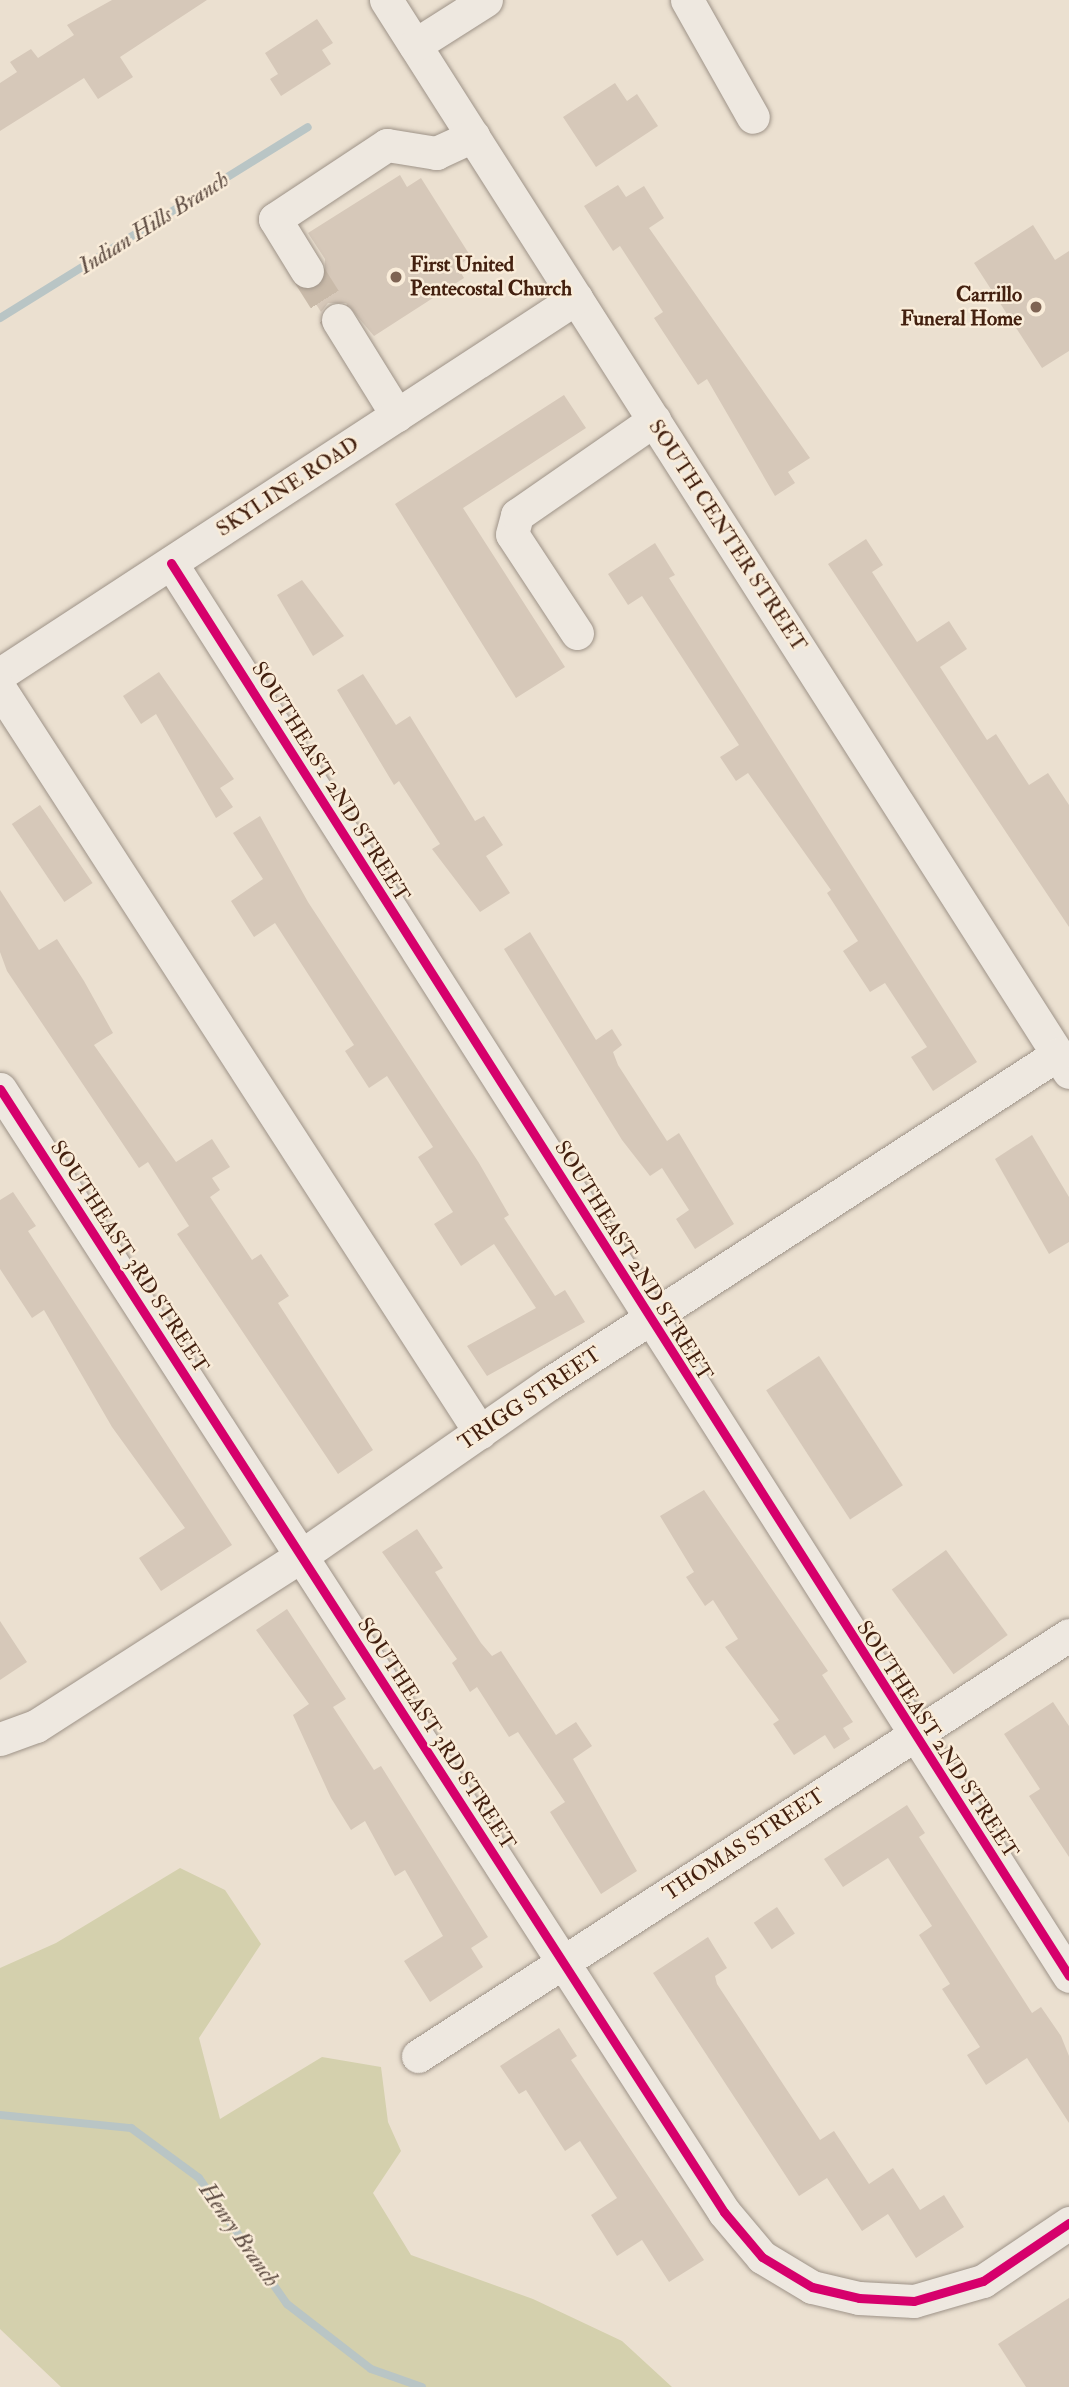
<!DOCTYPE html>
<html>
<head>
<meta charset="utf-8">
<style>
  body { margin:0 }
  #map { position:relative; width:1069px; height:2387px; overflow:hidden; background:#ebe0d0; font-family:"IM FELL Double Pica",serif }
  div>[style] { position:absolute }
  .green>* { inset:0; background:#d4d0ad }
  .stream>* { height:8px; margin:-4px; padding:0 4px; transform-origin:4px; border-radius:4px; background:#b9c5c5 }
  .building>* { inset:0; background:#d6c8b9; transform-origin:0 0 }
  .minor-tunnel>* { height:33px; margin-top:-16.5px; transform-origin:0; background:repeating-linear-gradient(90deg,#c9baa9 0 33px,transparent 0 50px) }
  .roads { filter:drop-shadow(0 0 2px #9e9388) drop-shadow(0 0 2px #9e9388) }
  .minor>* { height:33px; margin:-16.5px; padding:0 16.5px; transform-origin:16.5px; border-radius:16.5px; background:#eee8e0 }
  .cycleway>* { height:9px; margin:-4.5px; padding:0 4.5px; transform-origin:4.5px; border-radius:4.5px; background:#d6006c }
  .dots>* { width:19px; height:19px; translate:-50% -50%; box-sizing:border-box; border:4px solid #f9ecd9; border-radius:50% }
  span { translate:-50% -50%; white-space:nowrap; text-align:center; line-height:1.15; -webkit-text-stroke:5px #f9ecd9; paint-order:stroke }
  .poi-label { font-size:21px; color:#43200f; font-weight:700 }
  .left { translate:0 -50%; text-align:left }
  .right { translate:-100% -50%; text-align:right }
  .street-label { font-size:21px; color:#43200f }
  .water-label { font-size:23px; color:#604e44; font-style:italic }
</style>
</head>
<body>
<div id="map">
  <div class="green">
    <i style="clip-path:polygon(180px 1868px,225px 1890px,261px 1944px,199px 2038px,220px 2119px,322px 2057px,381px 2067px,388px 2122px,401px 2151px,373px 2193px,411px 2255px,533px 2299px,622px 2341px,672px 2387px,61px 2387px,0 2329px,0 1968px,56px 1943px)"></i>
  </div>
  <div class="stream">
    <i style="left:0;top:318px;width:362px;rotate:-31.8deg"></i>
    <i style="left:0;top:2115px;width:132px;rotate:5.7deg"></i>
    <i style="left:131px;top:2128px;width:84px;rotate:36.3deg"></i>
    <i style="left:199px;top:2178px;width:154px;rotate:55.1deg"></i>
    <i style="left:287px;top:2304px;width:106px;rotate:37.7deg"></i>
    <i style="left:371px;top:2369px;width:54px;rotate:19.4deg"></i>
  </div>
  <div class="building">
    <i style="clip-path:polygon(112px 0,207px 0,120px 57px,133px 77px,98px 99px,84px 78px,0 131px,0 83px,17px 72px,10px 62px,31px 49px,38px 58px,74px 35px,67px 25px)"></i>
    <i style="clip-path:polygon(317px 19px,333px 43px,322px 50px,331px 64px,281px 96px,270px 79px,278px 74px,265px 53px)"></i>
    <i style="clip-path:polygon(615px 83px,627px 101px,637px 94px,658px 126px,596px 167px,563px 117px)"></i>
    <i style="clip-path:polygon(400px 175px,407px 187px,421px 178px,471px 257px,457px 266px,464px 278px,374px 336px,346px 303px,328px 303px,321px 312px,307px 290px,324px 281px,325px 259px,308px 233px)"></i>
    <i style="clip-path:polygon(618px 185px,626px 197px,644px 186px,664px 218px,649px 228px,810px 458px,788px 472px,795px 483px,775px 496px,707px 379px,698px 385px,654px 318px,663px 312px,620px 246px,613px 251px,584px 206px)"></i>
    <i style="clip-path:polygon(1033px 225px,1055px 260px,1069px 251px,1069px 351px,1042px 368px,974px 263px)"></i>
    <i style="clip-path:polygon(564px 395px,586px 428px,463px 508px,565px 667px,516px 698px,395px 504px)"></i>
    <i style="clip-path:polygon(866px 539px,883px 565px,872px 572px,917px 642px,949px 621px,967px 649px,940px 667px,987px 740px,996px 734px,1029px 785px,1048px 773px,1069px 805px,1069px 927px,828px 564px)"></i>
    <i style="clip-path:polygon(655px 543px,675px 575px,669px 578px,977px 1062px,933px 1091px,911px 1057px,927px 1047px,885px 983px,870px 992px,843px 951px,858px 941px,827px 893px,831px 890px,748px 773px,736px 781px,720px 757px,739px 745px,642px 596px,628px 605px,608px 574px)"></i>
    <i style="clip-path:polygon(302px 580px,344px 636px,313px 656px,277px 595px)"></i>
    <i style="clip-path:polygon(159px 672px,234px 779px,220px 788px,233px 807px,216px 818px,156px 714px,141px 724px,123px 696px)"></i>
    <i style="clip-path:polygon(363px 674px,396px 725px,410px 716px,475px 821px,484px 816px,503px 845px,486px 856px,510px 893px,480px 912px,432px 849px,440px 844px,399px 781px,394px 785px,337px 690px)"></i>
    <i style="left:40px;top:805px;width:94px;height:34px;rotate:56deg"></i>
    <i style="clip-path:polygon(260px 816px,308px 902px,479px 1163px,509px 1215px,504px 1218px,555px 1296px,565px 1290px,585px 1322px,487px 1376px,467px 1346px,536px 1308px,494px 1244px,461px 1266px,434px 1224px,453px 1212px,418px 1157px,433px 1147px,387px 1076px,369px 1088px,345px 1051px,354px 1045px,275px 923px,254px 937px,231px 901px,263px 879px,233px 833px)"></i>
    <i style="clip-path:polygon(0 890px,39px 950px,57px 939px,84px 981px,113px 1033px,94px 1045px,176px 1162px,212px 1139px,230px 1167px,212px 1178px,220px 1190px,210px 1197px,252px 1260px,261px 1254px,289px 1296px,278px 1303px,373px 1450px,338px 1474px,177px 1234px,189px 1226px,148px 1162px,139px 1168px,7px 971px,0 952px)"></i>
    <i style="clip-path:polygon(530px 932px,596px 1040px,612px 1029px,622px 1045px,613px 1052px,618px 1065px,667px 1141px,679px 1133px,734px 1224px,695px 1249px,676px 1219px,689px 1210px,662px 1168px,650px 1176px,622px 1140px,504px 949px)"></i>
    <i style="clip-path:polygon(1032px 1135px,1069px 1197px,1069px 1242px,1049px 1254px,995px 1159px)"></i>
    <i style="clip-path:polygon(13px 1192px,36px 1226px,28px 1231px,232px 1545px,161px 1591px,139px 1558px,185px 1528px,112px 1427px,44px 1310px,32px 1318px,0 1269px,0 1200px)"></i>
    <i style="left:819px;top:1356px;width:154px;height:63px;rotate:57deg"></i>
    <i style="clip-path:polygon(704px 1490px,828px 1671px,822px 1675px,853px 1722px,843px 1728px,850px 1739px,834px 1749px,825px 1735px,794px 1755px,773px 1724px,779px 1720px,725px 1647px,738px 1639px,713px 1600px,705px 1606px,686px 1577px,694px 1572px,660px 1516px)"></i>
    <i style="clip-path:polygon(417px 1529px,443px 1568px,435px 1572px,481px 1643px,492px 1656px,501px 1651px,556px 1735px,576px 1722px,592px 1746px,573px 1759px,637px 1871px,601px 1894px,550px 1812px,565px 1802px,518px 1732px,509px 1737px,477px 1687px,470px 1692px,452px 1663px,457px 1659px,382px 1552px)"></i>
    <i style="left:946px;top:1550px;width:105px;height:67px;rotate:54deg"></i>
    <i style="clip-path:polygon(287px 1609px,346px 1699px,333px 1707px,374px 1770px,381px 1766px,488px 1937px,471px 1948px,483px 1967px,430px 2002px,404px 1961px,443px 1936px,405px 1870px,395px 1876px,365px 1821px,351px 1830px,331px 1798px,293px 1715px,309px 1704px,256px 1630px)"></i>
    <i style="clip-path:polygon(0 1621px,27px 1662px,0 1680px)"></i>
    <i style="clip-path:polygon(1053px 1702px,1069px 1726px,1069px 1857px,1029px 1796px,1040px 1789px,1004px 1734px)"></i>
    <i style="clip-path:polygon(907px 1805px,925px 1833px,919px 1837px,1032px 2013px,1041px 2007px,1061px 2036px,1069px 2056px,1069px 2123px,1027px 2058px,986px 2085px,967px 2055px,980px 2047px,942px 1989px,950px 1984px,919px 1935px,932px 1926px,888px 1858px,843px 1887px,824px 1859px)"></i>
    <i style="left:777px;top:1907px;width:32px;height:28px;rotate:56deg"></i>
    <i style="clip-path:polygon(708px 1937px,727px 1968px,715px 1976px,717px 1984px,820px 2140px,834px 2131px,869px 2184px,893px 2168px,920px 2210px,944px 2195px,964px 2227px,916px 2258px,888px 2214px,862px 2231px,827px 2178px,799px 2196px,653px 1973px)"></i>
    <i style="clip-path:polygon(559px 2028px,577px 2056px,571px 2060px,704px 2260px,669px 2282px,642px 2240px,617px 2256px,591px 2215px,617px 2198px,580px 2141px,565px 2151px,526px 2090px,519px 2094px,500px 2066px)"></i>
    <i style="clip-path:polygon(1069px 2298px,1069px 2387px,1026px 2387px,998px 2344px)"></i>
  </div>
  <div class="minor-tunnel">
    <i style="left:307px;top:271px;width:58px;rotate:57.7deg"></i>
  </div>
  <div class="roads">
    <div class="minor">
      <i style="left:386px;top:0;width:1271px;rotate:57.5deg"></i>
      <i style="left:687px;top:0;width:134px;rotate:60.6deg"></i>
      <i style="left:415px;top:45px;width:84px;rotate:-32.4deg"></i>
      <i style="left:307px;top:271px;width:61px;rotate:-121.6deg"></i>
      <i style="left:275px;top:219px;width:134px;rotate:-33.5deg"></i>
      <i style="left:387px;top:145px;width:50px;rotate:9.3deg"></i>
      <i style="left:436px;top:153px;width:41px;rotate:-24.7deg"></i>
      <i style="left:338px;top:320px;width:112px;rotate:58.2deg"></i>
      <i style="left:171px;top:563px;width:1674px;rotate:57.56deg"></i>
      <i style="left:577px;top:633px;width:118px;rotate:-123.3deg"></i>
      <i style="left:512px;top:534px;width:20px;rotate:-75deg"></i>
      <i style="left:517px;top:515px;width:167px;rotate:-34.7deg"></i>
      <i style="left:0;top:674px;width:688px;rotate:-33.14deg"></i>
      <i style="left:0;top:689px;width:885px;rotate:57.14deg"></i>
      <i style="left:0;top:1089px;width:1336px;rotate:57.19deg"></i>
      <i style="left:724px;top:2212px;width:59px;rotate:49.8deg"></i>
      <i style="left:762px;top:2257px;width:58px;rotate:31deg"></i>
      <i style="left:812px;top:2287px;width:48px;rotate:13.2deg"></i>
      <i style="left:859px;top:2298px;width:55px;rotate:3.1deg"></i>
      <i style="left:914px;top:2301px;width:72px;rotate:-16.2deg"></i>
      <i style="left:983px;top:2281px;width:104px;rotate:-34deg"></i>
      <i style="left:0;top:1739px;width:38px;rotate:-20deg"></i>
      <i style="left:36px;top:1726px;width:315px;rotate:-32.7deg"></i>
      <i style="left:301px;top:1556px;width:303px;rotate:-34.8deg"></i>
      <i style="left:550px;top:1383px;width:605px;rotate:-32.93deg"></i>
      <i style="left:418px;top:2056px;width:775px;rotate:-32.89deg"></i>
    </div>
  </div>
  <div class="cycleway">
    <i style="left:171px;top:563px;width:1674px;rotate:57.56deg"></i>
    <i style="left:0;top:1089px;width:1336px;rotate:57.19deg"></i>
    <i style="left:724px;top:2212px;width:59px;rotate:49.8deg"></i>
    <i style="left:762px;top:2257px;width:58px;rotate:31deg"></i>
    <i style="left:812px;top:2287px;width:48px;rotate:13.2deg"></i>
    <i style="left:859px;top:2298px;width:55px;rotate:3.1deg"></i>
    <i style="left:914px;top:2301px;width:72px;rotate:-16.2deg"></i>
    <i style="left:983px;top:2281px;width:104px;rotate:-34deg"></i>
  </div>
  <div class="dots">
    <i style="left:396px;top:277px;background:#7e6353"></i>
    <i style="left:1036px;top:307px;background:#7e6353"></i>
  </div>
  <div class="poi-label">
    <span class="left" style="left:410px;top:277px">First United<br>Pentecostal Church</span>
    <span class="right" style="left:1022px;top:307px">Carrillo<br>Funeral Home</span>
  </div>
  <div class="street-label">
    <span style="left:288px;top:487px;rotate:-33deg">SKYLINE ROAD</span>
    <span style="left:727px;top:536px;rotate:57deg">SOUTH CENTER STREET</span>
    <span style="left:330px;top:782px;rotate:58deg">SOUTHEAST 2ND STREET</span>
    <span style="left:129px;top:1257px;rotate:57deg">SOUTHEAST 3RD STREET</span>
    <span style="left:633px;top:1261px;rotate:58deg">SOUTHEAST 2ND STREET</span>
    <span style="left:530px;top:1399px;rotate:-34deg">TRIGG STREET</span>
    <span style="left:436px;top:1734px;rotate:57deg">SOUTHEAST 3RD STREET</span>
    <span style="left:937px;top:1740px;rotate:57deg">SOUTHEAST 2ND STREET</span>
    <span style="left:744px;top:1845px;rotate:-33deg">THOMAS STREET</span>
  </div>
  <div class="water-label">
    <span style="left:154px;top:223px;rotate:-32deg">Indian Hills Branch</span>
    <span style="left:239px;top:2235px;rotate:55deg">Henry Branch</span>
  </div>
</div>
</body>
</html>
